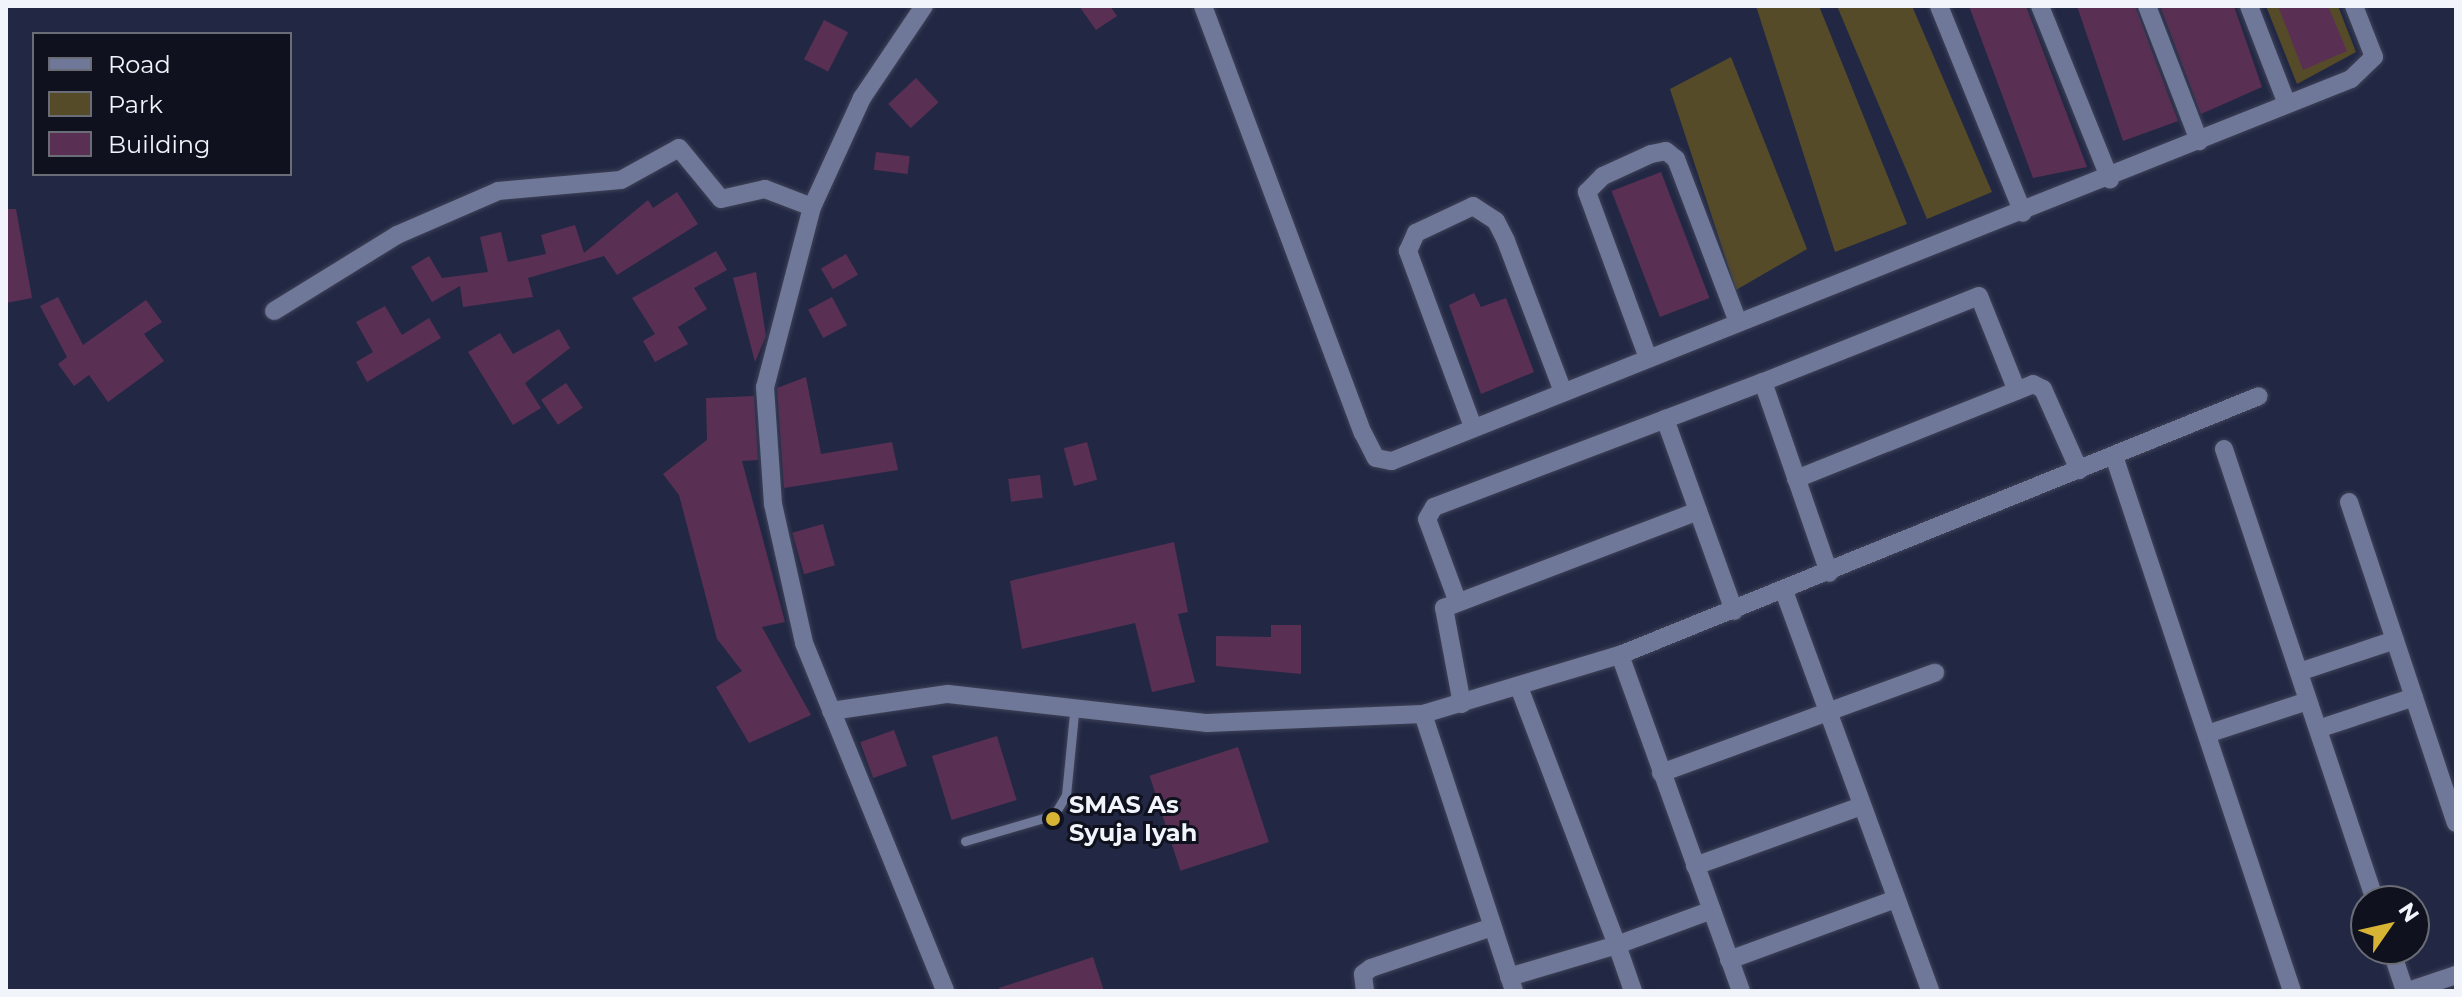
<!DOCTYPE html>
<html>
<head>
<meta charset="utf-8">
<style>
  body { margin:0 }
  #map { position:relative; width:2462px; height:997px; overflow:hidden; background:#222844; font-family:Montserrat,sans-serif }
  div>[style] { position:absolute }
  .green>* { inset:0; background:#564b29 }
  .building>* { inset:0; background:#5a2f54; transform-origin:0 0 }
  .roads { filter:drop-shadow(0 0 2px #3f4257) drop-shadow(0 0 2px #3f4257) }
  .service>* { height:9px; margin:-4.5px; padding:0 4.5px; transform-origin:4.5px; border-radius:4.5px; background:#6f7899 }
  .minor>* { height:18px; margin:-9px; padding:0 9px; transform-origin:9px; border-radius:9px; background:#6f7899 }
  .dots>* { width:22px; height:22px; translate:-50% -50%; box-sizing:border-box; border:4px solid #0f121e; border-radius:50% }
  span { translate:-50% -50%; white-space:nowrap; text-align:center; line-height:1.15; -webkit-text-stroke:6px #0f121e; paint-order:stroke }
  .poi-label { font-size:24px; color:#f2f4fb; font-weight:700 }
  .left { translate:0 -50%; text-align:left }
  .frame { position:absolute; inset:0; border:8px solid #f2f4fb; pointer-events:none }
  .legend { position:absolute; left:32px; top:32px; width:260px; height:144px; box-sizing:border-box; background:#0f121e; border:2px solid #6a6c76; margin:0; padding:10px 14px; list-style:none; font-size:24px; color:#f2f4fb }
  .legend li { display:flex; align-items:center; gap:16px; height:40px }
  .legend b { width:40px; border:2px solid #6a6c76 }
  .north { position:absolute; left:2350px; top:885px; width:80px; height:80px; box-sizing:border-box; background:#0f121e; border:2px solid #6a6c76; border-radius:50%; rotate:56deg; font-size:22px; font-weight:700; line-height:32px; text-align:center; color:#f2f4fb }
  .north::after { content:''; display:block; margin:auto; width:28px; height:36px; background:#d8b434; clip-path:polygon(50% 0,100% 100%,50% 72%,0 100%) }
</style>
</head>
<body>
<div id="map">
  <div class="green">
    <i style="clip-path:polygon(1756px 6px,1819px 6px,1907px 224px,1835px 252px)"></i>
    <i style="clip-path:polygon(1837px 6px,1912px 6px,1992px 192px,1927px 219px)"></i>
    <i style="clip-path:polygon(2266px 6px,2338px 6px,2356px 52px,2297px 84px)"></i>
    <i style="clip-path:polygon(1731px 57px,1807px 249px,1736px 290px,1670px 89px)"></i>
  </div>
  <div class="building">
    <i style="clip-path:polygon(1079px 6px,1110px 6px,1117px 16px,1096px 30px)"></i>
    <i style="clip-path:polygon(1969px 6px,2026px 6px,2087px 167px,2033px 178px)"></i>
    <i style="clip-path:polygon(2077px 6px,2135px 6px,2178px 121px,2123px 141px)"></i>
    <i style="clip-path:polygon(2160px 6px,2234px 6px,2262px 87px,2201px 114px)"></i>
    <i style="clip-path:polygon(2278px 6px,2328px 6px,2347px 51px,2303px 70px)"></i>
    <i style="left:824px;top:20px;width:27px;height:44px;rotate:27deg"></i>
    <i style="left:916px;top:78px;width:33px;height:38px;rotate:47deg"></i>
    <i style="left:876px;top:152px;width:34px;height:18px;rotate:7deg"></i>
    <i style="left:1661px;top:172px;width:135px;height:53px;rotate:69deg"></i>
    <i style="clip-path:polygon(677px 192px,698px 224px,617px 275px,604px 256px,528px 278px,533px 297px,463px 307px,460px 286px,432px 302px,411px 267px,429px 256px,442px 278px,488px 272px,480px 237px,501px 232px,508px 262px,546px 254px,541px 235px,575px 225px,584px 253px,648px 200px,653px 208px)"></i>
    <i style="clip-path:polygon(6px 209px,16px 209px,32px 298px,6px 303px)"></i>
    <i style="clip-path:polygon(716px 251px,727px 270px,694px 288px,707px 309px,678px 327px,688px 344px,655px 362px,643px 341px,655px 334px,632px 298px)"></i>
    <i style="left:846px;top:254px;width:24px;height:29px;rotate:60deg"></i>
    <i style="clip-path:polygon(756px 272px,766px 336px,755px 362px,733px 278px)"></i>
    <i style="clip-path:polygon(1474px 293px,1481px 307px,1506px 298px,1534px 372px,1481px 394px,1449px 305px)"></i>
    <i style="clip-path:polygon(58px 297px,83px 345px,146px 300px,162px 322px,144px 334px,164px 361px,108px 402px,89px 375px,74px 386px,58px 364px,67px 357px,40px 306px)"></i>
    <i style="left:832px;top:297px;width:32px;height:27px;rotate:62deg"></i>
    <i style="clip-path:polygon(385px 306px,402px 335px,429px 318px,441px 338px,367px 382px,356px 362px,373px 352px,356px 322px)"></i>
    <i style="clip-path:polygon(559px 329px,570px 348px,525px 383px,541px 408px,513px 425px,468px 352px,500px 333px,513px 354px)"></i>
    <i style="clip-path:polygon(806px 377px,821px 454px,892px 442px,898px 470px,784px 488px,777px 388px)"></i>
    <i style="left:566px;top:383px;width:30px;height:30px;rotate:56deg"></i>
    <i style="clip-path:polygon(754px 396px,758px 460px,742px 461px,785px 622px,762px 627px,811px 715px,749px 743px,716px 687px,742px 671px,717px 639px,679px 495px,663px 474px,707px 440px,706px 398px)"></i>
    <i style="left:1087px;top:442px;width:39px;height:24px;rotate:75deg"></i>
    <i style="left:1040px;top:475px;width:23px;height:32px;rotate:83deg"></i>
    <i style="left:823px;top:524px;width:43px;height:32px;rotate:74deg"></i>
    <i style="clip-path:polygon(1174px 542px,1188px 612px,1178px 614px,1195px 682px,1152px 692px,1135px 623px,1022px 649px,1010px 581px)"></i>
    <i style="clip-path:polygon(1271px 625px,1301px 625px,1301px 674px,1216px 666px,1216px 636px,1271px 637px)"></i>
    <i style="left:894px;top:730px;width:38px;height:36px;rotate:70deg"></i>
    <i style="left:997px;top:736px;width:67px;height:68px;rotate:73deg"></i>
    <i style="left:1238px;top:747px;width:100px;height:93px;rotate:72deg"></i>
    <i style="clip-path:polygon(1093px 957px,1104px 991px,1000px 991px,999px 988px)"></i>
  </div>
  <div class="roads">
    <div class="service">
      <i style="left:965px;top:841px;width:93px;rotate:-16.3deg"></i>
      <i style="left:1054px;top:815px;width:23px;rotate:-59deg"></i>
      <i style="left:1066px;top:795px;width:82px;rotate:-84.4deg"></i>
    </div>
    <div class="minor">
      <i style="left:924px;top:6px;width:111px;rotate:124deg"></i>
      <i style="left:862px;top:98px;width:120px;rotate:114.6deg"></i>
      <i style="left:812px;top:207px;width:186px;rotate:104.6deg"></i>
      <i style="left:765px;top:387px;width:117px;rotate:86.1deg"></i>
      <i style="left:773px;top:504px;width:142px;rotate:77.4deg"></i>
      <i style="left:804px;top:643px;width:375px;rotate:67.9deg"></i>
      <i style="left:1203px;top:6px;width:456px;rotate:69.5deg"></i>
      <i style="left:1363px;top:433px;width:28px;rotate:63deg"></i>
      <i style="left:1376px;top:458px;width:16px;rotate:11deg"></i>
      <i style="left:1392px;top:461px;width:1032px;rotate:-21.72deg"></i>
      <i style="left:2351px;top:79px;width:32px;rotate:-44deg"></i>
      <i style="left:2374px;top:57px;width:55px;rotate:-111.4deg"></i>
      <i style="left:1939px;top:6px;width:223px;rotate:67.9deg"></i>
      <i style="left:2040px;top:6px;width:187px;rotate:68deg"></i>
      <i style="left:2147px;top:6px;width:145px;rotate:68.9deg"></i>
      <i style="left:2249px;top:6px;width:105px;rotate:68.8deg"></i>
      <i style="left:274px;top:311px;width:145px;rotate:-31.7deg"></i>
      <i style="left:397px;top:235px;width:110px;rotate:-23.5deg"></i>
      <i style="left:498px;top:191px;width:123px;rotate:-5.1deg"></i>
      <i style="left:621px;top:180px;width:66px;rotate:-28.9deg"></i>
      <i style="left:679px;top:148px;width:66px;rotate:50.5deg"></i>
      <i style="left:721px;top:199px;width:45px;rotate:-12.8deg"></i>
      <i style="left:765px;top:189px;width:50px;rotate:21deg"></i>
      <i style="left:1648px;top:358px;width:177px;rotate:-110.2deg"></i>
      <i style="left:1587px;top:192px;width:23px;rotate:-45deg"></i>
      <i style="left:1603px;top:176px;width:53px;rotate:-24.6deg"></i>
      <i style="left:1651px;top:154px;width:15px;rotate:-11deg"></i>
      <i style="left:1666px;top:151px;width:13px;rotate:39deg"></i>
      <i style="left:1676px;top:159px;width:172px;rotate:69.2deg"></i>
      <i style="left:1763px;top:382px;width:232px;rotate:-21.7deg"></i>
      <i style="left:1979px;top:296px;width:102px;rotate:68.2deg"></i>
      <i style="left:1665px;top:419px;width:204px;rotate:70.2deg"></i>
      <i style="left:1473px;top:427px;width:188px;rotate:-110.3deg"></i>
      <i style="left:1408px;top:251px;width:20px;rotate:-66deg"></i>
      <i style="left:1416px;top:233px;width:63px;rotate:-25.3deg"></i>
      <i style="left:1473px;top:206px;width:27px;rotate:33deg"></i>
      <i style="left:1496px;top:221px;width:22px;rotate:63deg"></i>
      <i style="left:1506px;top:241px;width:158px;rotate:69.3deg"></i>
      <i style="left:2224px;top:449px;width:477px;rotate:71.5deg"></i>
      <i style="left:2114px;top:456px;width:564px;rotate:71.6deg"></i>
      <i style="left:1796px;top:479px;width:255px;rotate:-21.8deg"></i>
      <i style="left:2033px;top:384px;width:11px;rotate:27deg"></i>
      <i style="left:2043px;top:389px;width:89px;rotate:66deg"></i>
      <i style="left:2349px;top:502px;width:338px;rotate:71.6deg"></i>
      <i style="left:1784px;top:591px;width:426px;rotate:69.9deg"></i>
      <i style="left:1457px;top:600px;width:86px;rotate:-110.3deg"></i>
      <i style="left:1427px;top:519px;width:14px;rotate:-60deg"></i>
      <i style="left:1434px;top:507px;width:352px;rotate:-20.8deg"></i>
      <i style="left:1763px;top:382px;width:202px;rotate:70.9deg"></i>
      <i style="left:1620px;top:655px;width:357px;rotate:70.2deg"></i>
      <i style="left:2299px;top:672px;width:101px;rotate:-18.4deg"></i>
      <i style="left:1462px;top:704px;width:98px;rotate:-100.6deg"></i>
      <i style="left:1444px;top:608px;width:272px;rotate:-20.9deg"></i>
      <i style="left:831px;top:711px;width:118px;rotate:-8.3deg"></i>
      <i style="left:948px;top:694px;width:261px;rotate:6.4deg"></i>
      <i style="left:1207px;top:723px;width:216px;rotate:-2.4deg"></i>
      <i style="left:1423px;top:714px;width:206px;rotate:-16.7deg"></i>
      <i style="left:1620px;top:655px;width:689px;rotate:-22.06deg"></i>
      <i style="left:1423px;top:714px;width:292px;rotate:71.8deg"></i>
      <i style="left:2318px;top:729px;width:101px;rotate:-18.4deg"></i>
      <i style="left:2207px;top:734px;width:106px;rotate:-18.1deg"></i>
      <i style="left:1661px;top:773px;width:292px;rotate:-20.1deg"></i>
      <i style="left:1695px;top:866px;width:177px;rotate:-19.8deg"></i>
      <i style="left:2391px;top:949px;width:44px;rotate:71.6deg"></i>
      <i style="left:1729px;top:960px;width:178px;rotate:-20.1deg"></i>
      <i style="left:1509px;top:977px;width:113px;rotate:-16.5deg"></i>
      <i style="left:1617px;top:945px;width:274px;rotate:-110.8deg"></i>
      <i style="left:1365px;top:991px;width:17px;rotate:-97deg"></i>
      <i style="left:1363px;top:974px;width:10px;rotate:-37deg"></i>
      <i style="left:1371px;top:968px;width:128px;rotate:-18.7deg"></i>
      <i style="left:1633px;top:991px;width:49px;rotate:-109.2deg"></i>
      <i style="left:1617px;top:945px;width:101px;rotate:-20.2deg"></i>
      <i style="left:2408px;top:991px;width:51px;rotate:-18.4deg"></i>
    </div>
  </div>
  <div class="dots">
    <i style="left:1053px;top:819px;background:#d8b434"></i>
  </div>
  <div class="poi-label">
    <span class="left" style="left:1069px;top:819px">SMAS As<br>Syuja Iyah</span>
  </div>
  <div class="frame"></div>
  <ul class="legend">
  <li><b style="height:10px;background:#6f7899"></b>Road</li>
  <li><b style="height:22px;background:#564b29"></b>Park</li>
  <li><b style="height:22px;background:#5a2f54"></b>Building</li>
  </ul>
  <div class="north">N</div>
</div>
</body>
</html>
